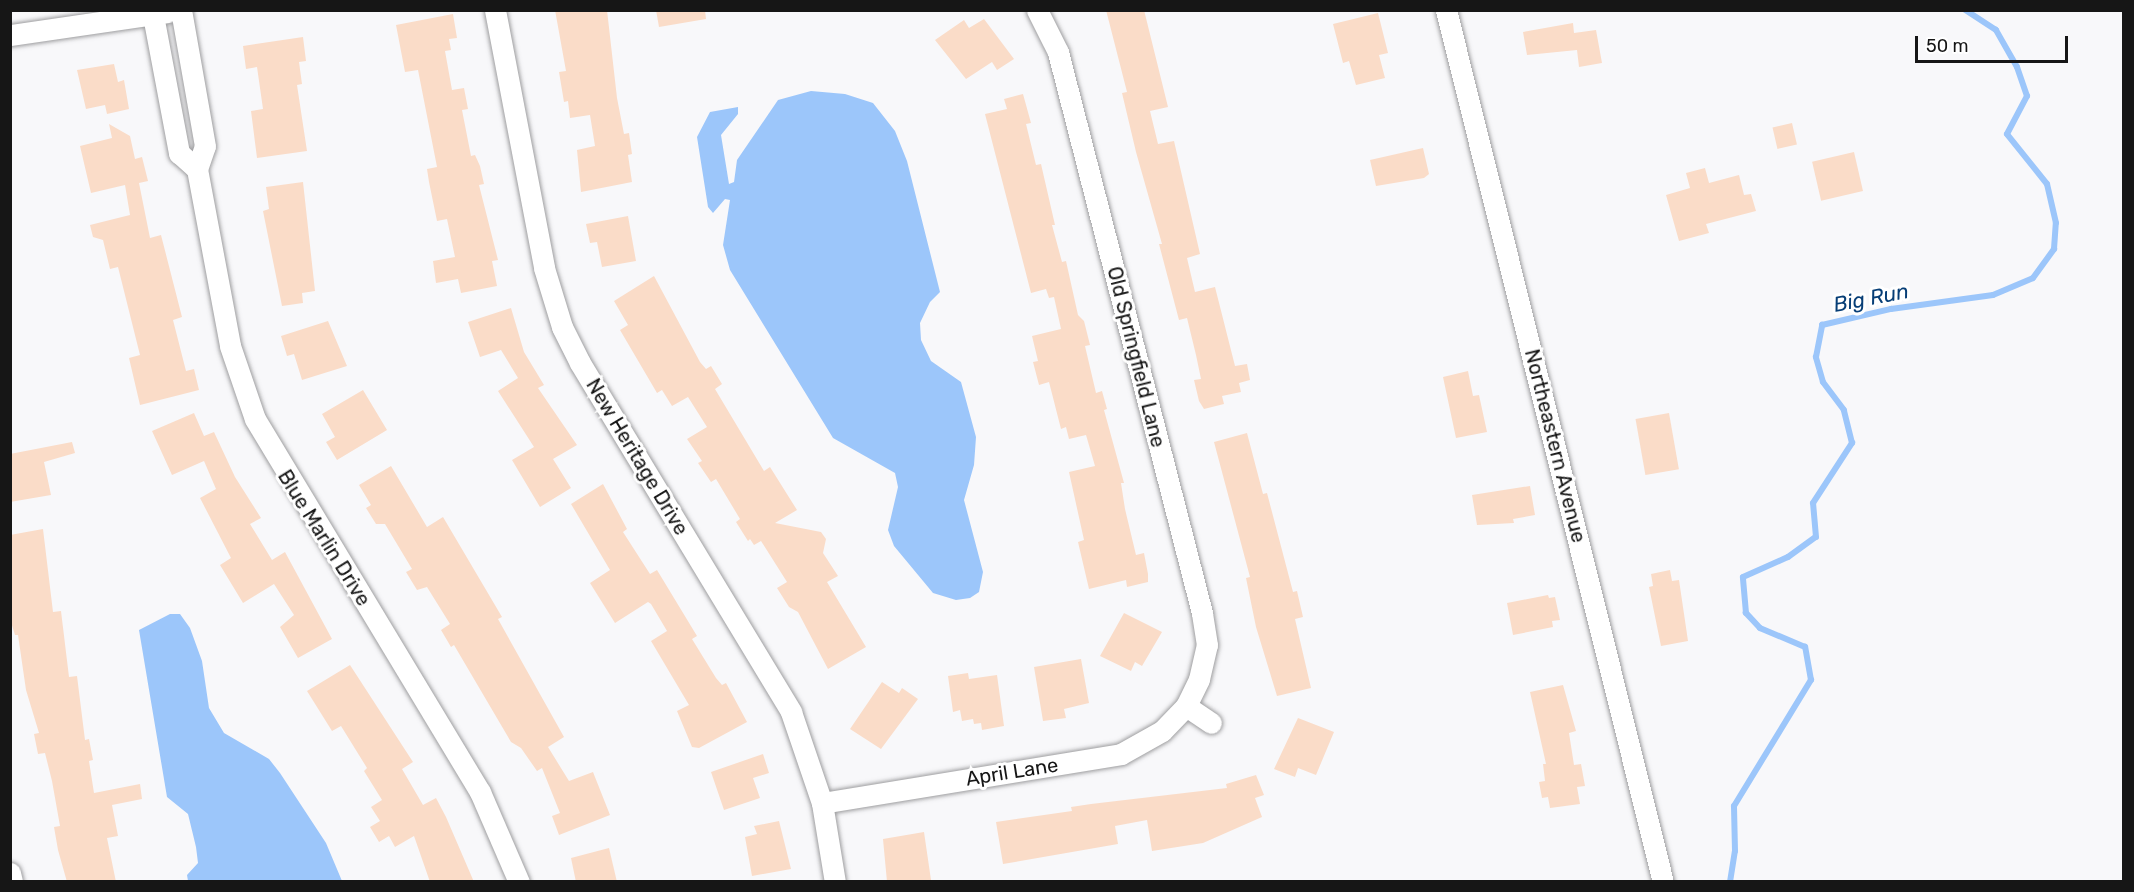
<!DOCTYPE html>
<html>
<head>
<meta charset="utf-8">
<style>
  body { margin:0 }
  #map { position:relative; width:2134px; height:892px; overflow:hidden; background:#f8f8fa; font-family:Rubik,sans-serif }
  div>[style] { position:absolute }
  .water>* { inset:0; background:#9cc6fa }
  .stream>* { height:6px; margin:-3px; padding:0 3px; transform-origin:3px; border-radius:3px; background:#9cc6fa }
  .building>* { inset:0; background:#fadcc8; transform-origin:0 0 }
  .roads { filter:drop-shadow(0 0 2px #9e9ea0) drop-shadow(0 0 2px #9e9ea0) }
  .minor>* { height:21px; margin:-10.5px; padding:0 10.5px; transform-origin:10.5px; border-radius:10.5px; background:#fff }
  span { translate:-50% -50%; white-space:nowrap; text-align:center; line-height:1.15; -webkit-text-stroke:6px #fff; paint-order:stroke }
  .street-label { font-size:20px; color:#161616 }
  .water-label { font-size:21px; color:#073e76; font-style:italic }
  .frame { position:absolute; inset:0; border:12px solid #161616; pointer-events:none }
  .scale { position:absolute; left:1915px; top:36px; width:153px; height:27px; box-sizing:border-box; border:3px solid #161616; border-top:0; padding-left:8px; font-size:18px; line-height:21px; white-space:nowrap; color:#161616; -webkit-text-stroke:4px #fff; paint-order:stroke }
</style>
</head>
<body>
<div id="map">
  <div class="water">
    <i style="clip-path:polygon(811px 91px,845px 94px,873px 103px,895px 131px,907px 161px,940px 292px,930px 302px,920px 323px,921px 340px,931px 361px,961px 382px,976px 437px,974px 465px,964px 500px,983px 572px,979px 592px,970px 598px,956px 600px,933px 593px,894px 546px,888px 530px,898px 487px,895px 473px,833px 438px,730px 270px,723px 245px,730px 200px,725px 199px,713px 213px,708px 207px,697px 137px,710px 112px,738px 107px,738px 114px,721px 135px,729px 184px,734px 182px,737px 160px,778px 100px)"></i>
    <i style="clip-path:polygon(170px 614px,180px 614px,190px 628px,202px 661px,209px 708px,224px 733px,269px 759px,280px 773px,326px 843px,342px 881px,188px 881px,187px 875px,198px 863px,196px 847px,188px 814px,167px 797px,139px 630px)"></i>
  </div>
  <div class="stream">
    <i style="left:1730px;top:882px;width:31px;rotate:-81deg"></i>
    <i style="left:1735px;top:851px;width:45px;rotate:-91.3deg"></i>
    <i style="left:1734px;top:806px;width:148px;rotate:-58.6deg"></i>
    <i style="left:1811px;top:680px;width:34px;rotate:-100deg"></i>
    <i style="left:1805px;top:647px;width:49px;rotate:-157.1deg"></i>
    <i style="left:1760px;top:628px;width:21px;rotate:-133deg"></i>
    <i style="left:1746px;top:613px;width:36px;rotate:-95deg"></i>
    <i style="left:1743px;top:577px;width:49px;rotate:-24deg"></i>
    <i style="left:1788px;top:557px;width:34px;rotate:-36deg"></i>
    <i style="left:1816px;top:537px;width:34px;rotate:-95deg"></i>
    <i style="left:1813px;top:503px;width:72px;rotate:-57deg"></i>
    <i style="left:1852px;top:443px;width:34px;rotate:-104deg"></i>
    <i style="left:1844px;top:410px;width:35px;rotate:-127deg"></i>
    <i style="left:1823px;top:382px;width:26px;rotate:-106deg"></i>
    <i style="left:1816px;top:357px;width:33px;rotate:-79deg"></i>
    <i style="left:1822px;top:325px;width:71px;rotate:-13.1deg"></i>
    <i style="left:1891px;top:309px;width:103px;rotate:-7.8deg"></i>
    <i style="left:1993px;top:295px;width:43px;rotate:-23deg"></i>
    <i style="left:2033px;top:278px;width:36px;rotate:-54deg"></i>
    <i style="left:2054px;top:249px;width:26px;rotate:-86deg"></i>
    <i style="left:2056px;top:223px;width:40px;rotate:-103deg"></i>
    <i style="left:2047px;top:184px;width:64px;rotate:-128.7deg"></i>
    <i style="left:2007px;top:134px;width:43px;rotate:-62.2deg"></i>
    <i style="left:2027px;top:96px;width:31px;rotate:-109deg"></i>
    <i style="left:2017px;top:67px;width:43px;rotate:-119.6deg"></i>
    <i style="left:1996px;top:30px;width:37px;rotate:-147deg"></i>
  </div>
  <div class="building">
    <i style="clip-path:polygon(555px 10px,607px 10px,617px 98px,624px 134px,629px 133px,632px 154px,628px 155px,632px 182px,581px 192px,577px 150px,595px 146px,590px 115px,570px 118px,568px 101px,564px 102px,559px 72px,566px 71px)"></i>
    <i style="clip-path:polygon(656px 10px,705px 10px,706px 19px,659px 27px)"></i>
    <i style="clip-path:polygon(1106px 10px,1144px 10px,1168px 107px,1150px 111px,1158px 144px,1174px 141px,1200px 254px,1187px 258px,1195px 292px,1215px 287px,1235px 366px,1247px 364px,1250px 380px,1239px 383px,1241px 392px,1222px 396px,1224px 404px,1204px 409px,1199px 401px,1194px 380px,1201px 379px,1196px 355px,1187px 318px,1179px 320px,1159px 244px,1162px 244px,1136px 152px,1122px 93px,1127px 92px)"></i>
    <i style="clip-path:polygon(1378px 13px,1388px 53px,1379px 55px,1385px 78px,1356px 85px,1349px 61px,1343px 63px,1333px 24px)"></i>
    <i style="clip-path:polygon(453px 14px,457px 38px,449px 39px,451px 50px,445px 51px,452px 90px,464px 88px,468px 109px,462px 110px,471px 156px,475px 155px,480px 166px,484px 184px,479px 185px,498px 260px,492px 261px,497px 286px,461px 293px,458px 279px,436px 283px,433px 261px,455px 257px,447px 219px,437px 221px,429px 182px,427px 169px,437px 167px,418px 70px,405px 72px,396px 25px)"></i>
    <i style="clip-path:polygon(984px 19px,1014px 59px,997px 70px,992px 62px,966px 79px,935px 40px,964px 20px,969px 28px)"></i>
    <i style="clip-path:polygon(1573px 23px,1574px 33px,1596px 30px,1602px 63px,1579px 67px,1577px 50px,1527px 55px,1523px 32px)"></i>
    <i style="clip-path:polygon(303px 37px,306px 61px,299px 62px,302px 84px,297px 85px,307px 151px,257px 158px,251px 111px,263px 109px,257px 67px,246px 69px,243px 46px)"></i>
    <i style="clip-path:polygon(114px 64px,118px 82px,124px 80px,129px 109px,107px 114px,105px 105px,86px 109px,77px 70px)"></i>
    <i style="clip-path:polygon(1023px 94px,1031px 123px,1026px 124px,1036px 165px,1041px 164px,1055px 225px,1052px 225px,1062px 262px,1066px 261px,1078px 315px,1084px 321px,1090px 345px,1085px 346px,1096px 393px,1102px 391px,1107px 409px,1104px 410px,1124px 483px,1121px 483px,1125px 509px,1136px 555px,1144px 553px,1148px 574px,1148px 582px,1127px 587px,1126px 580px,1089px 589px,1078px 542px,1084px 540px,1069px 472px,1095px 466px,1086px 435px,1069px 439px,1066px 427px,1061px 429px,1049px 382px,1039px 385px,1033px 362px,1038px 361px,1032px 336px,1061px 329px,1054px 297px,1049px 298px,1046px 289px,1031px 293px,985px 114px,1007px 109px,1004px 99px)"></i>
    <i style="left:1792px;top:123px;width:22px;height:20px;rotate:77deg"></i>
    <i style="clip-path:polygon(109px 124px,130px 136px,135px 159px,142px 157px,148px 181px,139px 183px,150px 238px,161px 235px,182px 317px,173px 320px,186px 371px,194px 369px,199px 390px,140px 405px,129px 358px,140px 355px,118px 267px,110px 269px,103px 240px,93px 237px,90px 225px,130px 215px,125px 185px,91px 193px,80px 146px,112px 138px)"></i>
    <i style="clip-path:polygon(1423px 148px,1429px 174px,1424px 178px,1376px 186px,1370px 160px)"></i>
    <i style="left:1854px;top:152px;width:40px;height:43px;rotate:77deg"></i>
    <i style="clip-path:polygon(1705px 168px,1709px 183px,1739px 175px,1744px 195px,1751px 194px,1756px 211px,1706px 224px,1709px 233px,1679px 241px,1666px 195px,1690px 188px,1686px 173px)"></i>
    <i style="clip-path:polygon(303px 182px,315px 291px,302px 293px,303px 303px,282px 306px,263px 211px,269px 209px,266px 187px)"></i>
    <i style="clip-path:polygon(628px 216px,636px 261px,602px 267px,597px 242px,590px 243px,586px 224px)"></i>
    <i style="clip-path:polygon(654px 276px,700px 362px,706px 369px,711px 366px,722px 384px,715px 389px,764px 471px,770px 467px,797px 510px,775px 523px,821px 532px,826px 539px,823px 553px,838px 576px,827px 582px,866px 647px,828px 669px,798px 612px,789px 607px,777px 588px,787px 582px,761px 541px,754px 545px,750px 539px,748px 541px,736px 522px,740px 519px,716px 479px,711px 482px,698px 463px,702px 461px,687px 439px,707px 427px,688px 397px,672px 406px,662px 390px,657px 393px,620px 330px,628px 325px,614px 301px)"></i>
    <i style="clip-path:polygon(511px 308px,524px 352px,544px 385px,538px 388px,577px 445px,553px 459px,571px 488px,540px 507px,512px 460px,534px 447px,498px 391px,518px 378px,501px 350px,480px 357px,468px 322px)"></i>
    <i style="clip-path:polygon(328px 321px,347px 366px,302px 380px,294px 354px,287px 356px,281px 336px)"></i>
    <i style="clip-path:polygon(1468px 371px,1473px 396px,1479px 395px,1487px 432px,1456px 438px,1443px 377px)"></i>
    <i style="clip-path:polygon(363px 390px,387px 430px,337px 460px,326px 442px,335px 437px,322px 414px)"></i>
    <i style="clip-path:polygon(194px 413px,204px 436px,214px 432px,235px 477px,261px 518px,250px 524px,272px 560px,285px 552px,332px 639px,298px 658px,280px 627px,294px 615px,274px 584px,243px 603px,220px 565px,231px 558px,200px 498px,216px 489px,204px 461px,172px 475px,152px 431px)"></i>
    <i style="left:1669px;top:413px;width:57px;height:34px;rotate:80deg"></i>
    <i style="clip-path:polygon(1247px 433px,1263px 494px,1267px 493px,1293px 592px,1297px 591px,1303px 617px,1295px 619px,1311px 688px,1277px 696px,1256px 627px,1246px 578px,1250px 577px,1214px 442px)"></i>
    <i style="clip-path:polygon(72px 442px,75px 453px,44px 462px,51px 495px,10px 502px,10px 454px)"></i>
    <i style="clip-path:polygon(391px 466px,427px 527px,443px 517px,502px 617px,498px 619px,564px 737px,548px 747px,569px 781px,593px 772px,610px 815px,559px 835px,552px 816px,560px 813px,542px 768px,537px 771px,521px 748px,511px 742px,454px 645px,451px 647px,441px 630px,450px 624px,427px 587px,417px 590px,406px 572px,412px 569px,385px 524px,376px 524px,366px 508px,371px 505px,359px 485px)"></i>
    <i style="clip-path:polygon(603px 484px,627px 529px,623px 532px,650px 574px,657px 570px,697px 636px,692px 639px,716px 678px,722px 685px,726px 683px,747px 722px,699px 748px,692px 747px,677px 711px,689px 705px,651px 641px,667px 631px,651px 604px,648px 602px,615px 623px,590px 583px,610px 570px,571px 504px)"></i>
    <i style="clip-path:polygon(1530px 486px,1535px 515px,1513px 519px,1514px 523px,1477px 525px,1472px 495px)"></i>
    <i style="clip-path:polygon(43px 529px,53px 612px,61px 611px,69px 677px,77px 676px,85px 740px,89px 739px,93px 760px,89px 761px,94px 793px,140px 784px,142px 799px,112px 805px,118px 836px,107px 838px,116px 882px,67px 882px,58px 850px,54px 827px,60px 826px,52px 781px,45px 753px,38px 754px,34px 734px,39px 733px,26px 690px,18px 635px,15px 635px,10px 619px,10px 535px)"></i>
    <i style="clip-path:polygon(1670px 570px,1672px 581px,1679px 580px,1688px 641px,1661px 646px,1649px 587px,1653px 586px,1651px 574px)"></i>
    <i style="clip-path:polygon(1548px 595px,1549px 598px,1555px 597px,1560px 620px,1552px 621px,1553px 627px,1513px 635px,1507px 603px)"></i>
    <i style="clip-path:polygon(1124px 613px,1162px 632px,1142px 666px,1135px 662px,1131px 671px,1100px 656px)"></i>
    <i style="clip-path:polygon(1081px 659px,1089px 703px,1064px 709px,1066px 718px,1043px 721px,1034px 667px)"></i>
    <i style="clip-path:polygon(350px 665px,413px 762px,402px 769px,423px 805px,436px 798px,446px 817px,474px 882px,430px 882px,414px 836px,395px 847px,389px 836px,379px 842px,370px 827px,380px 821px,371px 807px,382px 800px,364px 771px,367px 768px,341px 726px,332px 731px,307px 691px)"></i>
    <i style="clip-path:polygon(968px 673px,969px 679px,997px 675px,1004px 726px,982px 730px,981px 723px,974px 724px,973px 719px,962px 721px,960px 710px,953px 712px,948px 676px)"></i>
    <i style="clip-path:polygon(882px 682px,899px 693px,902px 688px,918px 699px,881px 749px,850px 729px)"></i>
    <i style="clip-path:polygon(1563px 685px,1576px 731px,1569px 733px,1574px 765px,1581px 764px,1585px 786px,1577px 787px,1580px 804px,1550px 808px,1548px 797px,1542px 798px,1539px 782px,1545px 781px,1543px 764px,1546px 764px,1530px 692px)"></i>
    <i style="clip-path:polygon(1298px 718px,1334px 732px,1316px 775px,1298px 768px,1295px 777px,1274px 769px)"></i>
    <i style="clip-path:polygon(763px 754px,769px 773px,753px 778px,760px 798px,724px 810px,711px 772px)"></i>
    <i style="clip-path:polygon(1256px 775px,1264px 795px,1255px 798px,1262px 817px,1203px 843px,1152px 851px,1147px 820px,1115px 826px,1118px 844px,1003px 864px,996px 822px,1072px 811px,1071px 807px,1091px 804px,1227px 788px,1226px 784px)"></i>
    <i style="clip-path:polygon(779px 821px,791px 869px,752px 876px,745px 837px,757px 834px,754px 826px)"></i>
    <i style="clip-path:polygon(924px 832px,931px 880px,887px 882px,883px 839px)"></i>
    <i style="clip-path:polygon(609px 848px,617px 882px,576px 882px,571px 858px)"></i>
  </div>
  <div class="roads">
    <div class="minor">
      <i style="left:152px;top:10px;width:146px;rotate:79.3deg"></i>
      <i style="left:179px;top:153px;width:24px;rotate:42deg"></i>
      <i style="left:197px;top:169px;width:24px;rotate:-71deg"></i>
      <i style="left:205px;top:146px;width:138px;rotate:-100deg"></i>
      <i style="left:495px;top:10px;width:263px;rotate:79.2deg"></i>
      <i style="left:544px;top:268px;width:62px;rotate:73deg"></i>
      <i style="left:562px;top:327px;width:40px;rotate:63.4deg"></i>
      <i style="left:580px;top:363px;width:408px;rotate:58.8deg"></i>
      <i style="left:791px;top:712px;width:96px;rotate:71.2deg"></i>
      <i style="left:822px;top:803px;width:80px;rotate:80.7deg"></i>
      <i style="left:1446px;top:10px;width:899px;rotate:76.03deg"></i>
      <i style="left:10px;top:35px;width:159px;rotate:-8.3deg"></i>
      <i style="left:197px;top:169px;width:180px;rotate:79.4deg"></i>
      <i style="left:230px;top:346px;width:77px;rotate:71.1deg"></i>
      <i style="left:255px;top:419px;width:436px;rotate:58.9deg"></i>
      <i style="left:480px;top:792px;width:98px;rotate:66.6deg"></i>
      <i style="left:1186px;top:706px;width:30px;rotate:34deg"></i>
      <i style="left:822px;top:803px;width:303px;rotate:-9.3deg"></i>
      <i style="left:1121px;top:754px;width:47px;rotate:-29.3deg"></i>
      <i style="left:1162px;top:731px;width:35px;rotate:-46deg"></i>
      <i style="left:1186px;top:706px;width:30px;rotate:-64deg"></i>
      <i style="left:1199px;top:679px;width:35px;rotate:-77deg"></i>
      <i style="left:1207px;top:645px;width:32px;rotate:-99deg"></i>
      <i style="left:1202px;top:613px;width:579px;rotate:-104.4deg"></i>
      <i style="left:1058px;top:52px;width:47px;rotate:-116.6deg"></i>
      <i style="left:10px;top:873px;width:9px;rotate:77deg"></i>
    </div>
  </div>
  <div class="street-label">
    <span style="left:1136px;top:357px;rotate:76deg">Old Springfield Lane</span>
    <span style="left:1555px;top:446px;rotate:76deg">Northeastern Avenue</span>
    <span style="left:637px;top:457px;rotate:59deg">New Heritage Drive</span>
    <span style="left:324px;top:538px;rotate:58deg">Blue Marlin Drive</span>
    <span style="left:1012px;top:772px;rotate:-9deg">April Lane</span>
  </div>
  <div class="water-label">
    <span style="left:1871px;top:298px;rotate:-11deg">Big Run</span>
  </div>
  <div class="frame"></div>
  <div class="scale">50 m</div>
</div>
</body>
</html>
